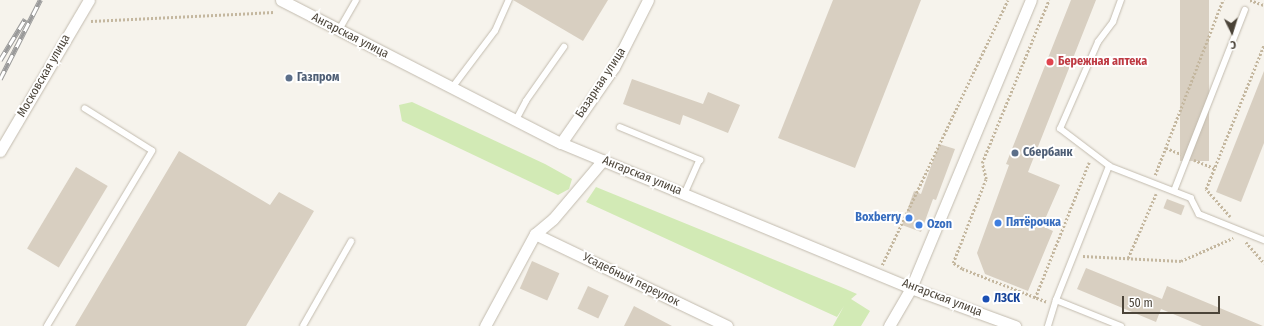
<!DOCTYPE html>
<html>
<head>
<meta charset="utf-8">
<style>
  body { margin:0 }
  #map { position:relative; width:1264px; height:326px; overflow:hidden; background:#f6f3ec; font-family:"Fira Sans Condensed",sans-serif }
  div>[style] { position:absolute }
  .green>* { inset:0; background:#d2eab5 }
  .building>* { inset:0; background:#d8cfc1; transform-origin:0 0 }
  .path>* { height:2.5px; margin-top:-1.25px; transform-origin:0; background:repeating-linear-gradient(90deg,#c4b79f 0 2px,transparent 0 4px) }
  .roads { filter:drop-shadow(0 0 1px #c2bbae) drop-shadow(0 0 1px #c2bbae) }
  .lane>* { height:5.5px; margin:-2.75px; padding:0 2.75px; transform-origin:2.75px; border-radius:2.75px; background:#fff }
  .street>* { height:11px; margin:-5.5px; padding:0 5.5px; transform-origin:5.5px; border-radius:5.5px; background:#fff }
  .rail>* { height:4.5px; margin-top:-2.25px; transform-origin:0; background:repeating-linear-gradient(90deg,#fff 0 9px,#9a9a9a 0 18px); box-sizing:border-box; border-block:1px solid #9a9a9a }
  .dots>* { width:11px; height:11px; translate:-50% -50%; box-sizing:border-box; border:2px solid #fff; border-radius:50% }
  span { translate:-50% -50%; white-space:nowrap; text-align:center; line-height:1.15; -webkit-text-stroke:4px #fff; paint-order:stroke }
  .street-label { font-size:12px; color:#4b4439 }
  .health-label { font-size:12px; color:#be3a42; font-weight:700 }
  .left { translate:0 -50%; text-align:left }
  .service-label { font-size:12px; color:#4e5e75; font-weight:700 }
  .shop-label { font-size:12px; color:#366cbe; font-weight:700 }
  .right { translate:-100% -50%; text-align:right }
  .transit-label { font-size:12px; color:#164399; font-weight:700 }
  .north { position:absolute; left:1212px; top:12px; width:40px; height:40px; -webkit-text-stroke:3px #fff; paint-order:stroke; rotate:175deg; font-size:11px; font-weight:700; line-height:16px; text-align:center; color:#4b4439 }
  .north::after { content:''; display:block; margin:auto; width:14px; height:18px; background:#4b4439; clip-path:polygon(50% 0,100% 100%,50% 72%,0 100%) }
  .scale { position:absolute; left:1122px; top:296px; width:98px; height:18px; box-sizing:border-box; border:2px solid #4b4439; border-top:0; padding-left:5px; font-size:12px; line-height:14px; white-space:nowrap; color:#4b4439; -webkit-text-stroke:3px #fff; paint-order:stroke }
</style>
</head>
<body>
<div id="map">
  <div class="green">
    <i style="clip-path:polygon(412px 102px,545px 164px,572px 179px,569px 189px,558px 195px,402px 121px,399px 105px)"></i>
    <i style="clip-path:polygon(596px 187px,841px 287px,857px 294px,851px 299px,870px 311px,861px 326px,833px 326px,844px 306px,837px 317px,586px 202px)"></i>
  </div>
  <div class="building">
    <i style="clip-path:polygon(513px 0,608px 0,583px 41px)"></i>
    <i style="clip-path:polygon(833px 0,921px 0,855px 168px,778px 138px)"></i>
    <i style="clip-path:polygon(1071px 0,1096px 0,1028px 172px,1060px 185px,1042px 226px,1053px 231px,1028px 291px,985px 274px,977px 253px,1009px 165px,1006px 164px)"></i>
    <i style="left:1180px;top:0;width:29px;height:161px"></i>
    <i style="clip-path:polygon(1264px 71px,1264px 143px,1241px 202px,1216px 192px)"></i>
    <i style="clip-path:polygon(632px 79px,703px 104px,708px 92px,740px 105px,728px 133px,683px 115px,680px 125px,623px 104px)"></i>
    <i style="clip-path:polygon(939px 144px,955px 149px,936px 200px,933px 199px,921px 232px,902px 225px,914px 191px,921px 194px)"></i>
    <i style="clip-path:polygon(179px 151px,270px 205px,279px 192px,314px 211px,246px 326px,75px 326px)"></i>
    <i style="left:76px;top:167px;width:37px;height:95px;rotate:31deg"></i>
    <i style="left:1167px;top:199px;width:19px;height:10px;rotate:21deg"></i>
    <i style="left:532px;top:261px;width:30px;height:30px;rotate:24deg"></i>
    <i style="clip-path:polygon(1086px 268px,1162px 299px,1167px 286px,1263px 326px,1202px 326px,1161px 309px,1156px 322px,1077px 289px)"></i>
    <i style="left:588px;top:286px;width:23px;height:25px;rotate:25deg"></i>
    <i style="clip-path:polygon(634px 306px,672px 326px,624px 326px)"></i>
  </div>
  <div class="path">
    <i style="left:1250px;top:0;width:15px;rotate:20deg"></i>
    <i style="left:91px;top:21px;width:183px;rotate:-2.8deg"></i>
    <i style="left:1166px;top:148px;width:16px;rotate:22deg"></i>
    <i style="left:1194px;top:160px;width:22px;rotate:22deg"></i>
    <i style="left:1155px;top:175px;width:188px;rotate:-68.8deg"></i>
    <i style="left:1230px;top:217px;width:37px;rotate:-131deg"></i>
    <i style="left:1206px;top:189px;width:155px;rotate:-68.1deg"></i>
    <i style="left:1246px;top:242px;width:28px;rotate:49deg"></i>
    <i style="left:1083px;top:256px;width:98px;rotate:2.9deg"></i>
    <i style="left:1181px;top:261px;width:57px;rotate:-23.9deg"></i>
    <i style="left:1128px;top:258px;width:70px;rotate:-66.4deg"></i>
    <i style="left:882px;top:265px;width:293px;rotate:-64.6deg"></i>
    <i style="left:1035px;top:298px;width:146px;rotate:-68.3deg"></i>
    <i style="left:1046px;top:302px;width:90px;rotate:-158.6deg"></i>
    <i style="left:962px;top:269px;width:11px;rotate:-146deg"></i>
    <i style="left:953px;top:263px;width:90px;rotate:-68.6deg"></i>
    <i style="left:986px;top:179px;width:16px;rotate:-104deg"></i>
    <i style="left:982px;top:163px;width:176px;rotate:-67.7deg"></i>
  </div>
  <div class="roads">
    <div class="lane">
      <i style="left:339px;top:30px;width:34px;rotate:-60deg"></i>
      <i style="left:452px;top:88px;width:71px;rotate:-53deg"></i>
      <i style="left:495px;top:31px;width:34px;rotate:-66deg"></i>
      <i style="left:516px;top:120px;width:21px;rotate:-62deg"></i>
      <i style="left:526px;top:101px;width:66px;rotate:-54.9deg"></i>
      <i style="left:620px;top:127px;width:87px;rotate:22.4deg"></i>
      <i style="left:700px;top:160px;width:37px;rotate:114deg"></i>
      <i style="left:1109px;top:166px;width:61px;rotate:-142.9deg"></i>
      <i style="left:1060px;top:129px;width:95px;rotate:-66.4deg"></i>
      <i style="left:1098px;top:42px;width:25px;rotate:-53deg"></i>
      <i style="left:1113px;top:22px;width:23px;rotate:-70deg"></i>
      <i style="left:1174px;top:191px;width:194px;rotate:-68.6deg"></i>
      <i style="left:1056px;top:300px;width:70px;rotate:21.8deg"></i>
      <i style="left:47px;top:326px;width:204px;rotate:-59deg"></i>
      <i style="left:152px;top:151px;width:79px;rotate:-147.9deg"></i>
      <i style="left:303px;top:326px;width:97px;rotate:-60.3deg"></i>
      <i style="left:1048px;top:326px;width:27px;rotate:-73deg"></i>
      <i style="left:1056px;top:300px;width:144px;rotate:-68.4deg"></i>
      <i style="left:1109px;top:166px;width:88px;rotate:21.3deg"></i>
      <i style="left:1191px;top:198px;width:18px;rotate:63deg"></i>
      <i style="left:1199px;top:214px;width:70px;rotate:21.8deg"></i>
    </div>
    <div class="street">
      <i style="left:281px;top:0;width:314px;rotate:27.1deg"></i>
      <i style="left:561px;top:143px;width:379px;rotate:22.5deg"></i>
      <i style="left:911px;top:288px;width:111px;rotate:20.1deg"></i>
      <i style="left:561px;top:143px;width:93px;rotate:-55.1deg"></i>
      <i style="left:614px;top:67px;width:75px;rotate:-63.1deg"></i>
      <i style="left:0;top:151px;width:175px;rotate:-59.5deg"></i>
      <i style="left:535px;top:234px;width:213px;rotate:25.6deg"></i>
      <i style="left:485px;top:326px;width:105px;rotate:-61.5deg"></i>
      <i style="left:535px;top:234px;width:23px;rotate:-40deg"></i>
      <i style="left:553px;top:219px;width:77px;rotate:-49.7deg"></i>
      <i style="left:889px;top:326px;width:44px;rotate:-59.9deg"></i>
      <i style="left:911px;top:288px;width:312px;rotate:-67.4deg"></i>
    </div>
  </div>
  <div class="rail">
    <i style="left:0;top:60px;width:48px;rotate:-58.6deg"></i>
    <i style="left:0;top:79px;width:89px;rotate:-63.1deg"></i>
  </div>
  <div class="dots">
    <i style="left:1050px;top:62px;background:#e0444e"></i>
    <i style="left:289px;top:78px;background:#5c6f8a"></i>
    <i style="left:1015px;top:153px;background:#5c6f8a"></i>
    <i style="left:909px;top:218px;background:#3f7fe0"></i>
    <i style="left:998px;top:223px;background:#3f7fe0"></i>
    <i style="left:919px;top:225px;background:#3f7fe0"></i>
    <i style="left:986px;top:299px;background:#1a4fb4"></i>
  </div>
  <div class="street-label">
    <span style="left:350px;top:36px;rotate:27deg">Ангарская улица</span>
    <span style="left:44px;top:76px;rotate:-60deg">Московская улица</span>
    <span style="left:601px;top:83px;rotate:-57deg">Базарная улица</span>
    <span style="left:642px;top:176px;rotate:22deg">Ангарская улица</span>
    <span style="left:631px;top:280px;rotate:26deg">Усадебный переулок</span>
    <span style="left:942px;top:298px;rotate:21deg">Ангарская улица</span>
  </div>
  <div class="health-label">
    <span class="left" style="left:1058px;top:62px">Бережная аптека</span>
  </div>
  <div class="service-label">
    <span class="left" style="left:297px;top:78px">Газпром</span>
    <span class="left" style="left:1023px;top:153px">Сбербанк</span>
  </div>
  <div class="shop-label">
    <span class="right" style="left:901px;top:218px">Boxberry</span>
    <span class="left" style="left:1006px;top:223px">Пятёрочка</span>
    <span class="left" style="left:927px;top:225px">Ozon</span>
  </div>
  <div class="transit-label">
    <span class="left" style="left:994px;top:299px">ЛЗСК</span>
  </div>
  <div class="north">С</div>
  <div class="scale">50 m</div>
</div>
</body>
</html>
